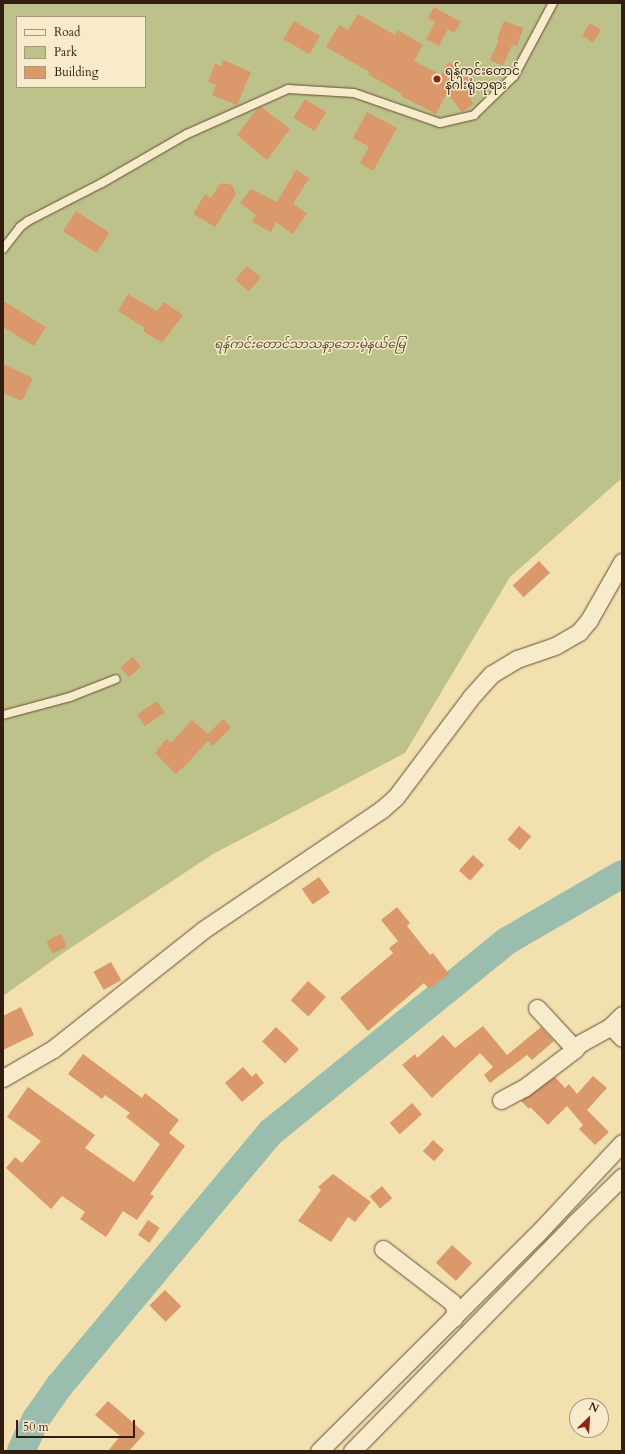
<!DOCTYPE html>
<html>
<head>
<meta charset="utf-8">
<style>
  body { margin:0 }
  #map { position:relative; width:625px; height:1454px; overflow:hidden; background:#f3e0af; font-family:Cardo,"Noto Sans Myanmar",serif }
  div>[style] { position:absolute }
  .green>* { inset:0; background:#bdc28a }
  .river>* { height:28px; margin:-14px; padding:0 14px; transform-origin:14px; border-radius:14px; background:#9bbdad }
  .building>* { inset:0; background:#db986a; transform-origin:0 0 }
  .roads { filter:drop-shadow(0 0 1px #634d38) drop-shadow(0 0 1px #634d38) }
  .service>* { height:8px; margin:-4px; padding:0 4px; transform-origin:4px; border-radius:4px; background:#f7ebcb }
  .minor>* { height:17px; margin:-8.5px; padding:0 8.5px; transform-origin:8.5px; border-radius:8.5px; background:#f7ebcb }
  .dots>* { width:11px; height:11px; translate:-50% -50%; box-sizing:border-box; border:2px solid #f7ebcb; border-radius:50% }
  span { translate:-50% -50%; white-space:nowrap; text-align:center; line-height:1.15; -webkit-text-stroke:3px #f7ebcb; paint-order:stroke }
  .poi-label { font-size:12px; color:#331c10 }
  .left { translate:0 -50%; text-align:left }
  .park-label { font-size:12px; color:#5c4e35; font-style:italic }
  .frame { position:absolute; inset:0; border:4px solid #331c10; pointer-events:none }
  .legend { position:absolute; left:16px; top:16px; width:130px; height:72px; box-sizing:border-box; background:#f7ebcb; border:1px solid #a99880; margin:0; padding:5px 7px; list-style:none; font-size:12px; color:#331c10 }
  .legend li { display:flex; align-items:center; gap:8px; height:20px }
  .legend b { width:20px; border:1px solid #a99880 }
  .north { position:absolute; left:569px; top:1398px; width:40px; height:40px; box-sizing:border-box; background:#f7ebcb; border:1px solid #a99880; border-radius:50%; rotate:25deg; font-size:11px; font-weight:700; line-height:16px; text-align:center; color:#331c10 }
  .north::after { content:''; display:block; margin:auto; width:14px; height:18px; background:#8f2418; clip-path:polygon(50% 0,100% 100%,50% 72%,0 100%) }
  .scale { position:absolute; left:16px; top:1420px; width:119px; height:18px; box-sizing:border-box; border:2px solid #331c10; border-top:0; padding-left:5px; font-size:12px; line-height:14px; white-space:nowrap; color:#331c10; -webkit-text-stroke:3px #f7ebcb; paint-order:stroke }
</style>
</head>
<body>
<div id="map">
  <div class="green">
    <i style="clip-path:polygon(evenodd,3px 3px,622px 3px,622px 478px,510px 577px,405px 753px,213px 854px,63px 953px,3px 996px,3px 3px,17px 17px,145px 17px,145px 87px,17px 87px,17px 17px)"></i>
  </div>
  <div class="river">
    <i style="left:21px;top:1451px;width:35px;rotate:-65deg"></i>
    <i style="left:36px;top:1419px;width:42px;rotate:-54.8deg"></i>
    <i style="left:60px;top:1385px;width:329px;rotate:-50.2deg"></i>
    <i style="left:271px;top:1132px;width:304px;rotate:-39deg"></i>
    <i style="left:507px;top:941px;width:133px;rotate:-30.2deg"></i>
  </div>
  <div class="building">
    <i style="clip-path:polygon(434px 7px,461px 22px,454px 33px,448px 29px,439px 46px,426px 39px,435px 22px,428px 18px)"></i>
    <i style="clip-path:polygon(358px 14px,395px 35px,398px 30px,423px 45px,414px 61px,441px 75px,448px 62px,460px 68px,458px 71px,476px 82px,468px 96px,474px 104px,462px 112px,447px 93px,436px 114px,401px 96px,402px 94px,368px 74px,370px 72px,326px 47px,339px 25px,348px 30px)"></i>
    <i style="left:294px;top:21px;width:30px;height:21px;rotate:30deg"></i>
    <i style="clip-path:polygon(504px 21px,523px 28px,517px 46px,512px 45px,503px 66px,490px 60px,499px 40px,497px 39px)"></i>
    <i style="left:590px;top:23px;width:13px;height:15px;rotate:32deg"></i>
    <i style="clip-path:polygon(223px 60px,251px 72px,237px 105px,212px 95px,216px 85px,208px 82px,215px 64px,221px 66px)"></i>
    <i style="left:305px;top:99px;width:25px;height:22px;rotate:32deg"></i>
    <i style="clip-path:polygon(261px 107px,290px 129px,267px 160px,237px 135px,257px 109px)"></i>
    <i style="clip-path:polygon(367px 112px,397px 128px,373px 171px,360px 163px,369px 147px,353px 138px)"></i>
    <i style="clip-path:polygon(296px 170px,309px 178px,293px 204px,307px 213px,293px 234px,276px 222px,271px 232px,252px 222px,256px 215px,240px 203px,251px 189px,277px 202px)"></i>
    <i style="clip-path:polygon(223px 183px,232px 185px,236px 194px,215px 227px,193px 214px,205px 194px,211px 198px,219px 185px)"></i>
    <i style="left:76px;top:211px;width:40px;height:24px;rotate:33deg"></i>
    <i style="left:247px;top:266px;width:18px;height:18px;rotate:41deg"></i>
    <i style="clip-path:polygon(128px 294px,157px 311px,164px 302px,183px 315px,162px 343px,143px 331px,145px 328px,118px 311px)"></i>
    <i style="clip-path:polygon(3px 301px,46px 327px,34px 346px,3px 327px)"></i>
    <i style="clip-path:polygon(3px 364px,33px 378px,22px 401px,3px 393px)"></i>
    <i style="left:539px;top:561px;width:16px;height:36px;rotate:47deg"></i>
    <i style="left:133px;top:657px;width:13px;height:16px;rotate:51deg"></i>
    <i style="left:157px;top:701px;width:14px;height:24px;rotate:56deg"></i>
    <i style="clip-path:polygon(223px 719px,231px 727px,213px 746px,208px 741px,181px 770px,180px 769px,176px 774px,155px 753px,166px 739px,171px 743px,192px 720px,208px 734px)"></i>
    <i style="left:519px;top:826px;width:16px;height:18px;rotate:40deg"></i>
    <i style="left:473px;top:855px;width:15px;height:21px;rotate:42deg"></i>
    <i style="left:319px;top:877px;width:19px;height:21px;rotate:55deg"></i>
    <i style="clip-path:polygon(397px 907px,410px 923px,407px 926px,430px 955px,433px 953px,449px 974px,429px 989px,424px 983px,368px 1031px,340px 998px,393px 953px,389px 948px,398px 941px,381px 920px)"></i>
    <i style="left:61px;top:934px;width:14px;height:16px;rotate:65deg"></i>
    <i style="left:111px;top:962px;width:21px;height:20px;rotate:61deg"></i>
    <i style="left:308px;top:981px;width:24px;height:26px;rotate:42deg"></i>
    <i style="clip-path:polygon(21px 1007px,34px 1035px,3px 1050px,3px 1016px)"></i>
    <i style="clip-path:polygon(483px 1026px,507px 1055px,541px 1027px,554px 1041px,532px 1060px,527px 1055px,490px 1083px,484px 1075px,493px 1067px,480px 1053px,432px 1098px,402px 1065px,415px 1054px,417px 1058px,443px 1035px,455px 1048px)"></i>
    <i style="left:276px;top:1027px;width:32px;height:20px;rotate:44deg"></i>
    <i style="clip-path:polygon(83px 1054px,142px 1098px,145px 1093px,179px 1120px,169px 1133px,185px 1146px,150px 1194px,154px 1196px,137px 1220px,123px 1211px,106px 1237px,80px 1219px,85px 1212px,62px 1196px,51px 1209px,6px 1168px,15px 1157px,22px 1163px,41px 1141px,7px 1117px,28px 1087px,95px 1135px,85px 1148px,134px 1182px,160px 1144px,126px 1117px,130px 1113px,105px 1095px,102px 1099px,68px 1074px)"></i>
    <i style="clip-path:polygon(243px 1067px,252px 1077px,256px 1073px,264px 1083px,242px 1102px,225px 1083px)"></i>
    <i style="clip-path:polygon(593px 1076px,607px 1088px,587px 1110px,609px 1132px,595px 1145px,579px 1129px,583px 1125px,567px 1106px,548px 1125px,530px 1107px,529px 1109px,521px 1101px,555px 1077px,565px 1088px,569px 1084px,577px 1094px)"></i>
    <i style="left:412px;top:1103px;width:15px;height:30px;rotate:48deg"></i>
    <i style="left:433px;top:1140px;width:15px;height:15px;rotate:42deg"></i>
    <i style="clip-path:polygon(333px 1174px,371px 1202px,355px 1222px,348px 1217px,331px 1242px,298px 1221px,321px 1190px,318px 1187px)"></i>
    <i style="left:382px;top:1186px;width:16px;height:16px;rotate:50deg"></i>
    <i style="left:148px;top:1220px;width:14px;height:18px;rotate:34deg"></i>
    <i style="left:452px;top:1245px;width:27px;height:24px;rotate:42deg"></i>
    <i style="left:165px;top:1290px;width:23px;height:22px;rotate:45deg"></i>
    <i style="clip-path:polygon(108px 1401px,145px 1433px,129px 1451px,108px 1451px,120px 1436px,95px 1415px)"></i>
  </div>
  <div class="roads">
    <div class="service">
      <i style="left:3px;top:249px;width:28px;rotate:-52deg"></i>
      <i style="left:20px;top:227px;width:10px;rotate:-37deg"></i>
      <i style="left:28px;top:221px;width:83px;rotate:-27.2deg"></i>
      <i style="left:102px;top:183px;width:98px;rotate:-30deg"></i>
      <i style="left:187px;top:134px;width:111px;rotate:-24deg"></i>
      <i style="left:288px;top:89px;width:66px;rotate:3.5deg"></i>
      <i style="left:354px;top:93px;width:91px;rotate:19.2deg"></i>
      <i style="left:440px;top:123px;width:35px;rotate:-13deg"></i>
      <i style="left:474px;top:115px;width:56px;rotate:-44.3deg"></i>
      <i style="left:514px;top:76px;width:83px;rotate:-61.9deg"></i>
      <i style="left:3px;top:715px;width:69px;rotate:-15deg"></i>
      <i style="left:70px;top:697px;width:49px;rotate:-21.4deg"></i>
    </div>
    <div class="minor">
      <i style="left:537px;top:1008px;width:56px;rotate:47.2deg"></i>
      <i style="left:622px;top:1015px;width:16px;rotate:135deg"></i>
      <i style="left:611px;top:1026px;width:16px;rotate:47deg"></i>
      <i style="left:3px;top:1078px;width:58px;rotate:-30.1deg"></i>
      <i style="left:53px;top:1049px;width:191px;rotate:-38.4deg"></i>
      <i style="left:203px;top:930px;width:215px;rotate:-34deg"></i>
      <i style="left:381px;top:810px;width:18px;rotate:-41deg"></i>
      <i style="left:395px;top:798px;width:126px;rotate:-53deg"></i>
      <i style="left:471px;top:697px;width:31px;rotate:-48deg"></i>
      <i style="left:492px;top:674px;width:29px;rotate:-31deg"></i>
      <i style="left:517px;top:659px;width:40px;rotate:-18.9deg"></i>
      <i style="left:555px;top:646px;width:28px;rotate:-30deg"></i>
      <i style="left:579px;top:632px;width:16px;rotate:-50deg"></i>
      <i style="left:589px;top:620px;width:67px;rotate:-60.4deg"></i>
      <i style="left:501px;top:1100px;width:26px;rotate:-28deg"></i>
      <i style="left:524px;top:1088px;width:64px;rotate:-37.4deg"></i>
      <i style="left:575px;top:1049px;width:6px;rotate:-51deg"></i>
      <i style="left:579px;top:1044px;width:37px;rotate:-29deg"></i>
      <i style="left:383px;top:1249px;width:87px;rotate:37.5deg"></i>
      <i style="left:452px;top:1302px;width:7px;rotate:63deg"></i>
      <i style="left:455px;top:1308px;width:10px;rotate:96deg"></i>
      <i style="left:319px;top:1451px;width:306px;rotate:-44.9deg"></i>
      <i style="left:536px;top:1235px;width:126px;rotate:-46.9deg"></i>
      <i style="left:352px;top:1451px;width:319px;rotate:-45.6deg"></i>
      <i style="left:575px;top:1223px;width:66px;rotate:-44.4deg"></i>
    </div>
  </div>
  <div class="dots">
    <i style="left:437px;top:79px;background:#8f2418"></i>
  </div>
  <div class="poi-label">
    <span class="left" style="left:445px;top:79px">ရန်ကင်းတောင်<br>နဂါးရုံဘုရား</span>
  </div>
  <div class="park-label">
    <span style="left:310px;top:345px">ရန်ကင်းတောင်သာသနာ့ဘေးမဲ့နယ်မြေ</span>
  </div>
  <div class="frame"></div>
  <ul class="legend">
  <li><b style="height:5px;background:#f7ebcb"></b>Road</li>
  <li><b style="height:11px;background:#bdc28a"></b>Park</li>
  <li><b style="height:11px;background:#db986a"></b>Building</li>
  </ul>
  <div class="north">N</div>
  <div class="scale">50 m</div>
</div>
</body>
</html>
